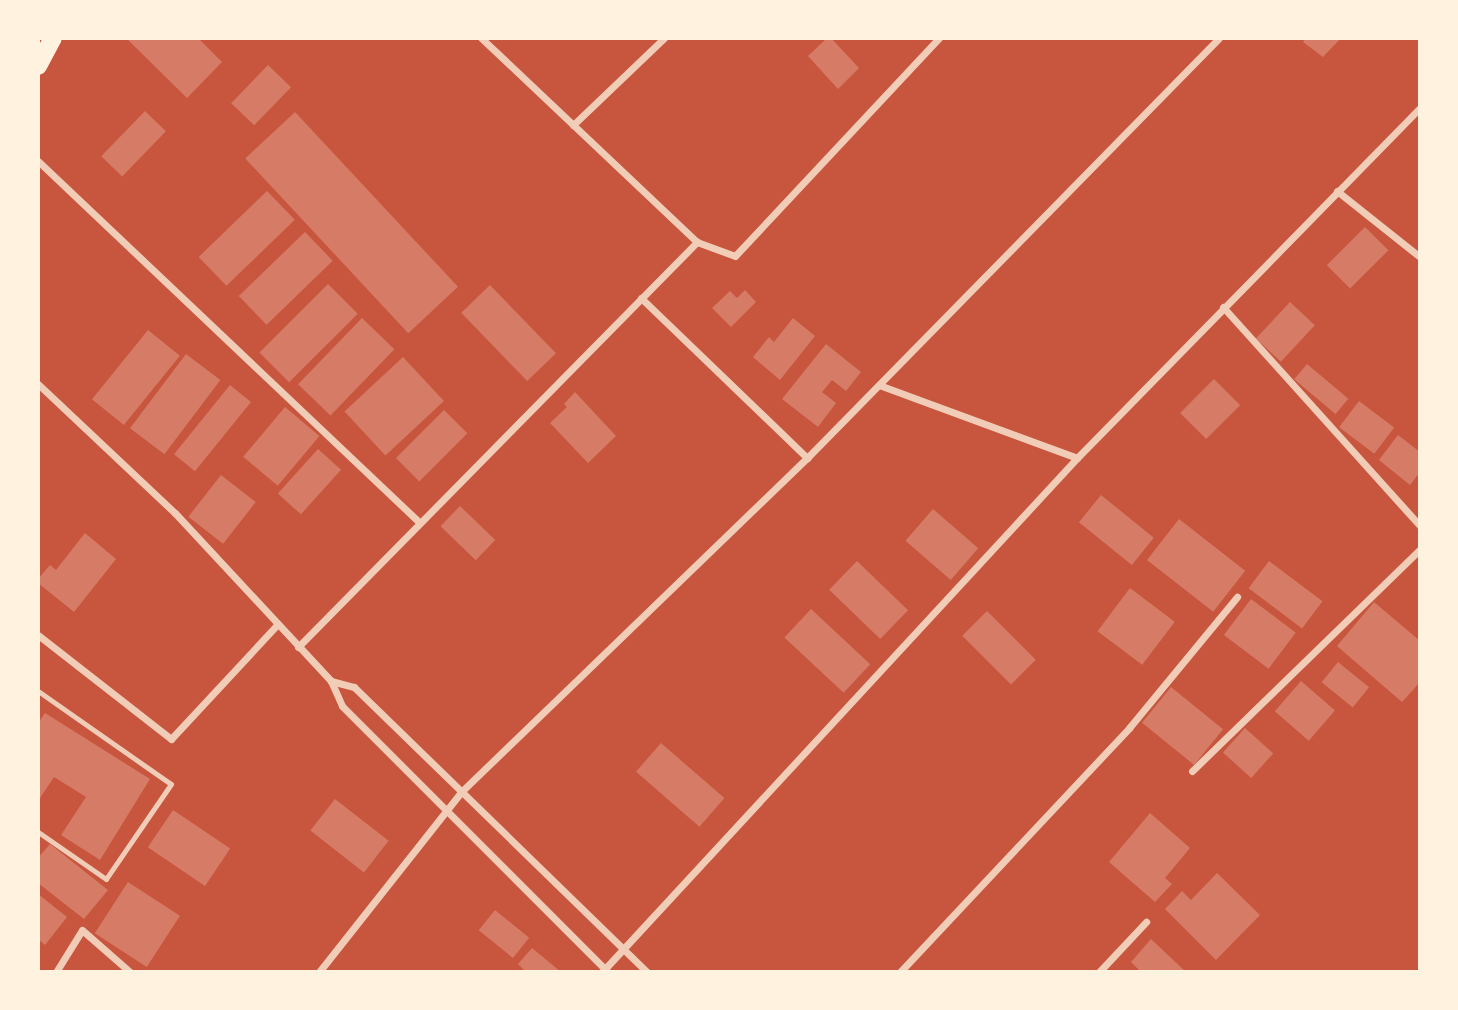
<!DOCTYPE html>
<html>
<head>
<meta charset="utf-8">
<style>
  body { margin:0 }
  #map { position:relative; width:1458px; height:1010px; overflow:hidden; background:#c8553d; font-family:"DejaVu Sans",sans-serif }
  div>[style] { position:absolute }
  .building>* { inset:0; background:#d67c66; transform-origin:0 0 }
  .service>* { height:5px; margin:-2.5px; padding:0 2.5px; transform-origin:2.5px; border-radius:2.5px; background:#f1ccb7 }
  .minor>* { height:7px; margin:-3.5px; padding:0 3.5px; transform-origin:3.5px; border-radius:3.5px; background:#f1ccb7 }
  .primary>* { height:18px; margin:-9px; padding:0 9px; transform-origin:9px; border-radius:9px; background:#fff3e0 }
  span { translate:-50% -50%; white-space:nowrap; text-align:center; line-height:1.15; -webkit-text-stroke:7px #fff3e0; paint-order:stroke }
  .frame { position:absolute; inset:0; border:40px solid #fff3e0; pointer-events:none }
</style>
</head>
<body>
<div id="map">
  <div class="building">
    <i style="clip-path:polygon(126px 38px,198px 38px,222px 62px,187px 98px)"></i>
    <i style="clip-path:polygon(827px 38px,831px 38px,859px 68px,838px 89px,808px 56px)"></i>
    <i style="clip-path:polygon(1306px 38px,1341px 38px,1323px 57px,1303px 42px)"></i>
    <i style="left:268px;top:65px;width:32px;height:53px;rotate:44deg"></i>
    <i style="left:145px;top:111px;width:29px;height:63px;rotate:44deg"></i>
    <i style="left:295px;top:112px;width:239px;height:68px;rotate:47deg"></i>
    <i style="left:267px;top:191px;width:40px;height:95px;rotate:46deg"></i>
    <i style="left:1365px;top:227px;width:33px;height:54px;rotate:45deg"></i>
    <i style="left:305px;top:232px;width:40px;height:92px;rotate:46deg"></i>
    <i style="left:328px;top:284px;width:42px;height:97px;rotate:45deg"></i>
    <i style="left:490px;top:285px;width:95px;height:40px;rotate:46deg"></i>
    <i style="clip-path:polygon(745px 290px,756px 302px,731px 327px,712px 308px,730px 291px,737px 298px)"></i>
    <i style="left:1290px;top:302px;width:34px;height:50px;rotate:43deg"></i>
    <i style="left:362px;top:318px;width:45px;height:92px;rotate:44deg"></i>
    <i style="clip-path:polygon(793px 318px,815px 336px,780px 380px,753px 357px,769px 337px,774px 342px)"></i>
    <i style="left:148px;top:330px;width:41px;height:89px;rotate:39deg"></i>
    <i style="clip-path:polygon(826px 344px,861px 372px,846px 391px,832px 380px,822px 392px,836px 403px,818px 427px,782px 399px)"></i>
    <i style="left:186px;top:354px;width:43px;height:93px;rotate:37deg"></i>
    <i style="left:403px;top:357px;width:60px;height:80px;rotate:47deg"></i>
    <i style="left:1307px;top:364px;width:54px;height:20px;rotate:40deg"></i>
    <i style="left:1214px;top:379px;width:37px;height:48px;rotate:45deg"></i>
    <i style="left:230px;top:385px;width:27px;height:89px;rotate:39deg"></i>
    <i style="clip-path:polygon(575px 392px,616px 436px,588px 463px,550px 423px,567px 407px,564px 404px)"></i>
    <i style="left:1359px;top:401px;width:44px;height:33px;rotate:37deg"></i>
    <i style="left:285px;top:407px;width:45px;height:65px;rotate:40deg"></i>
    <i style="left:444px;top:410px;width:33px;height:68px;rotate:45deg"></i>
    <i style="clip-path:polygon(1398px 435px,1420px 452px,1420px 472px,1410px 485px,1379px 460px)"></i>
    <i style="left:318px;top:449px;width:31px;height:60px;rotate:42deg"></i>
    <i style="left:221px;top:475px;width:44px;height:53px;rotate:38deg"></i>
    <i style="left:1101px;top:495px;width:68px;height:35px;rotate:39deg"></i>
    <i style="left:460px;top:506px;width:49px;height:28px;rotate:44deg"></i>
    <i style="left:933px;top:509px;width:60px;height:42px;rotate:41deg"></i>
    <i style="left:1179px;top:519px;width:84px;height:52px;rotate:38deg"></i>
    <i style="clip-path:polygon(85px 533px,116px 559px,74px 612px,38px 583px,38px 579px,50px 565px,56px 570px)"></i>
    <i style="left:857px;top:561px;width:71px;height:40px;rotate:44deg"></i>
    <i style="left:1269px;top:561px;width:67px;height:34px;rotate:37deg"></i>
    <i style="left:1130px;top:588px;width:56px;height:54px;rotate:37deg"></i>
    <i style="left:1251px;top:599px;width:56px;height:45px;rotate:37deg"></i>
    <i style="clip-path:polygon(1374px 602px,1420px 641px,1420px 682px,1402px 702px,1337px 646px)"></i>
    <i style="left:811px;top:609px;width:81px;height:39px;rotate:43deg"></i>
    <i style="left:987px;top:611px;width:69px;height:35px;rotate:45deg"></i>
    <i style="left:1338px;top:662px;width:40px;height:26px;rotate:39deg"></i>
    <i style="left:1301px;top:681px;width:45px;height:40px;rotate:41deg"></i>
    <i style="left:1171px;top:687px;width:67px;height:46px;rotate:39deg"></i>
    <i style="clip-path:polygon(45px 713px,150px 779px,100px 860px,61px 835px,86px 797px,54px 777px,38px 801px,38px 723px)"></i>
    <i style="left:1245px;top:728px;width:38px;height:33px;rotate:42deg"></i>
    <i style="left:661px;top:743px;width:84px;height:38px;rotate:41deg"></i>
    <i style="left:335px;top:799px;width:68px;height:40px;rotate:38deg"></i>
    <i style="left:173px;top:810px;width:69px;height:45px;rotate:34deg"></i>
    <i style="clip-path:polygon(1150px 813px,1190px 848px,1165px 878px,1172px 884px,1155px 902px,1109px 862px)"></i>
    <i style="clip-path:polygon(50px 844px,108px 890px,84px 919px,38px 883px,38px 858px)"></i>
    <i style="clip-path:polygon(1217px 873px,1260px 915px,1216px 960px,1165px 909px,1182px 891px,1191px 900px)"></i>
    <i style="left:128px;top:882px;width:62px;height:61px;rotate:33deg"></i>
    <i style="clip-path:polygon(38px 894px,67px 917px,45px 945px,38px 939px)"></i>
    <i style="left:495px;top:910px;width:44px;height:26px;rotate:39deg"></i>
    <i style="clip-path:polygon(1151px 939px,1186px 972px,1141px 972px,1131px 962px)"></i>
    <i style="clip-path:polygon(532px 948px,561px 972px,526px 972px,518px 964px)"></i>
  </div>
  <div class="service">
    <i style="left:38px;top:691px;width:162px;rotate:35deg"></i>
    <i style="left:171px;top:784px;width:115px;rotate:124.4deg"></i>
    <i style="left:106px;top:879px;width:83px;rotate:-145.3deg"></i>
  </div>
  <div class="minor">
    <i style="left:573px;top:125px;width:126px;rotate:-43.7deg"></i>
    <i style="left:38px;top:161px;width:525px;rotate:43.46deg"></i>
    <i style="left:1337px;top:191px;width:106px;rotate:38.5deg"></i>
    <i style="left:697px;top:242px;width:40px;rotate:20.2deg"></i>
    <i style="left:735px;top:256px;width:299px;rotate:-46.9deg"></i>
    <i style="left:641px;top:298px;width:231px;rotate:43.9deg"></i>
    <i style="left:1223px;top:307px;width:295px;rotate:48deg"></i>
    <i style="left:38px;top:384px;width:188px;rotate:43.3deg"></i>
    <i style="left:175px;top:513px;width:229px;rotate:47.1deg"></i>
    <i style="left:331px;top:681px;width:27px;rotate:66deg"></i>
    <i style="left:342px;top:706px;width:375px;rotate:45deg"></i>
    <i style="left:879px;top:385px;width:211px;rotate:20.2deg"></i>
    <i style="left:38px;top:635px;width:169px;rotate:38deg"></i>
    <i style="left:171px;top:739px;width:156px;rotate:-47.1deg"></i>
    <i style="left:298px;top:647px;width:569px;rotate:-45.43deg"></i>
    <i style="left:697px;top:242px;width:297px;rotate:-136.6deg"></i>
    <i style="left:331px;top:681px;width:24px;rotate:15deg"></i>
    <i style="left:354px;top:687px;width:409px;rotate:44.2deg"></i>
    <i style="left:1192px;top:771px;width:318px;rotate:-44.2deg"></i>
    <i style="left:56px;top:972px;width:49px;rotate:-58.2deg"></i>
    <i style="left:82px;top:930px;width:64px;rotate:41.2deg"></i>
    <i style="left:319px;top:972px;width:229px;rotate:-51.7deg"></i>
    <i style="left:461px;top:792px;width:481px;rotate:-44deg"></i>
    <i style="left:807px;top:458px;width:588px;rotate:-45.55deg"></i>
    <i style="left:602px;top:972px;width:700px;rotate:-47.26deg"></i>
    <i style="left:1077px;top:458px;width:490px;rotate:-45.6deg"></i>
    <i style="left:900px;top:972px;width:335px;rotate:-46.8deg"></i>
    <i style="left:1129px;top:728px;width:170px;rotate:-50.5deg"></i>
    <i style="left:1099px;top:972px;width:69px;rotate:-46.8deg"></i>
  </div>
  <div class="primary">
    <i style="left:38px;top:66px;width:32px;rotate:-62deg"></i>
  </div>
  <div class="frame"></div>
</div>
</body>
</html>
